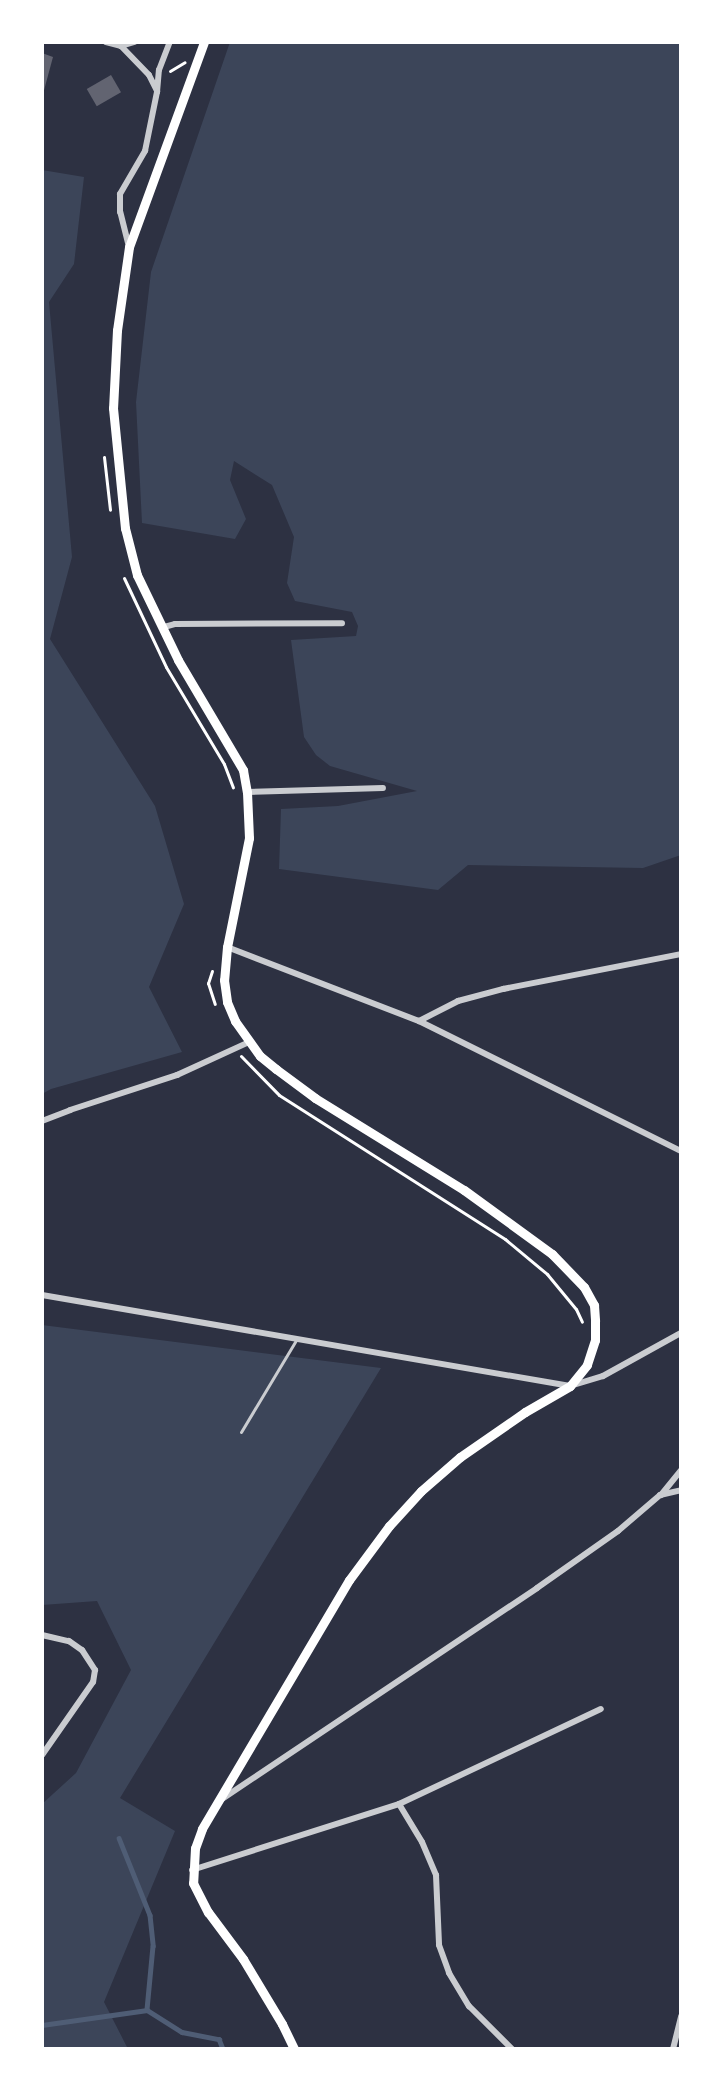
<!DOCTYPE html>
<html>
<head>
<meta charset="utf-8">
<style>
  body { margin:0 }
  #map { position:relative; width:723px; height:2091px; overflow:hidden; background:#2d3142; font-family:"Nunito Sans",sans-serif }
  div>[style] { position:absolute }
  .green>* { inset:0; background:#3c4559 }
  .stream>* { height:4.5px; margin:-2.25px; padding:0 2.25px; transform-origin:2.25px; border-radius:2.25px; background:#4f5d75 }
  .building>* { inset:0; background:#626471; transform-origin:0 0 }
  .path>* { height:3px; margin:-1.5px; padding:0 1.5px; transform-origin:1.5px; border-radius:1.5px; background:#fff }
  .service>* { height:3px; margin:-1.5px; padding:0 1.5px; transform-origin:1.5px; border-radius:1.5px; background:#caccd0 }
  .minor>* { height:6px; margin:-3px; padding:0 3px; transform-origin:3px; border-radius:3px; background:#caccd0 }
  .secondary>* { height:9px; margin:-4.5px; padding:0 4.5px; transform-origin:4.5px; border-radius:4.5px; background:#fff }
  span { translate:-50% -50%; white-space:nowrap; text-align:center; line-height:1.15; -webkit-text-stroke:4.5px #fff; paint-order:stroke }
  .frame { position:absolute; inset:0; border:44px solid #fff; pointer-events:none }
</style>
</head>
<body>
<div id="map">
  <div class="green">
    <i style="clip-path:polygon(230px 42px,681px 42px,681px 855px,643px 868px,468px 865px,438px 890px,279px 869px,281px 809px,338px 806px,417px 791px,330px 766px,316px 755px,304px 737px,291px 640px,356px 636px,358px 626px,352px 612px,295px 601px,287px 583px,294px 537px,272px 485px,234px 461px,230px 480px,246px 519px,235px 539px,142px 523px,136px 402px,151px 272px)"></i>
    <i style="clip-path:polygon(42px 170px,84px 177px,74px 264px,49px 302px,72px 557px,50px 639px,155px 806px,184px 904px,149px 987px,182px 1052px,51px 1089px,42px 1094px)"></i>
    <i style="clip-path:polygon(42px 1325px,381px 1368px,120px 1798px,175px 1831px,104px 2002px,128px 2049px,42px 2049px,42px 1804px,76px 1773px,131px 1670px,97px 1601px,42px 1605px)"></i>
  </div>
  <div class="stream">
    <i style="left:119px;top:1838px;width:83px;rotate:68.1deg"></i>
    <i style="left:150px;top:1915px;width:31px;rotate:84deg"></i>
    <i style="left:153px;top:1946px;width:64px;rotate:95.4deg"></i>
    <i style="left:147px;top:2010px;width:41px;rotate:32.2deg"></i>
    <i style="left:182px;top:2032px;width:38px;rotate:11deg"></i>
    <i style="left:219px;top:2039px;width:11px;rotate:68deg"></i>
    <i style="left:42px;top:2025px;width:106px;rotate:-8.1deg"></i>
  </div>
  <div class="building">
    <i style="clip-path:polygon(42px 53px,53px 57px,43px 94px,42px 94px)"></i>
    <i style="left:111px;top:75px;width:20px;height:28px;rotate:60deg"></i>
  </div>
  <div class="path">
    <i style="left:170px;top:71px;width:17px;rotate:-31deg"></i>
    <i style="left:104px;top:457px;width:53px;rotate:83.5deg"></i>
    <i style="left:124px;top:578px;width:98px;rotate:64.7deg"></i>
    <i style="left:166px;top:667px;width:113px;rotate:59.1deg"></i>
    <i style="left:224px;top:764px;width:25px;rotate:69deg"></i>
    <i style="left:212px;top:971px;width:13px;rotate:108deg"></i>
    <i style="left:208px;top:983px;width:22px;rotate:72deg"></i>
    <i style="left:241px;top:1056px;width:54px;rotate:45.7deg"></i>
    <i style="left:279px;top:1095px;width:268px;rotate:32.5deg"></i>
    <i style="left:505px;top:1239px;width:55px;rotate:39.8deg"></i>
    <i style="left:547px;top:1274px;width:45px;rotate:50.4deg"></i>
    <i style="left:576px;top:1309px;width:14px;rotate:65deg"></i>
  </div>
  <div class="service">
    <i style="left:241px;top:1432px;width:107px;rotate:-59.1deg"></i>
  </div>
  <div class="minor">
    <i style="left:106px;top:42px;width:16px;rotate:15deg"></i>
    <i style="left:121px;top:46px;width:40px;rotate:46deg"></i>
    <i style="left:149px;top:75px;width:18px;rotate:63deg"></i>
    <i style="left:121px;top:46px;width:14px;rotate:-17deg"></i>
    <i style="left:129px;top:247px;width:36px;rotate:-104deg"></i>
    <i style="left:120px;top:212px;width:18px;rotate:-90deg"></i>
    <i style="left:120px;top:194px;width:50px;rotate:-59.8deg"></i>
    <i style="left:145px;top:151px;width:60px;rotate:-78.5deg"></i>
    <i style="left:157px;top:92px;width:22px;rotate:-85deg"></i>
    <i style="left:159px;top:70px;width:30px;rotate:-69deg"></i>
    <i style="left:164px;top:627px;width:11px;rotate:-15deg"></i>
    <i style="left:175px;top:624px;width:167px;rotate:-0.3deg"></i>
    <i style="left:247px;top:792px;width:136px;rotate:-1.7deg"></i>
    <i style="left:227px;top:947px;width:206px;rotate:21.1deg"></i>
    <i style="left:419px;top:1021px;width:292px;rotate:26.4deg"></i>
    <i style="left:419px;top:1021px;width:44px;rotate:-27.1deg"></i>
    <i style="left:458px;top:1001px;width:47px;rotate:-14.9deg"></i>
    <i style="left:503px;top:989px;width:181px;rotate:-11.1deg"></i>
    <i style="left:42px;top:1121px;width:30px;rotate:-21deg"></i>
    <i style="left:70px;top:1110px;width:113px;rotate:-18.1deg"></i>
    <i style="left:177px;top:1075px;width:79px;rotate:-24.6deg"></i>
    <i style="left:42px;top:1295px;width:536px;rotate:9.78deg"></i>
    <i style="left:570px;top:1386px;width:34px;rotate:-17deg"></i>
    <i style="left:603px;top:1376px;width:89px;rotate:-28.9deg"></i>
    <i style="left:661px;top:1495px;width:32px;rotate:-51deg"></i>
    <i style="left:42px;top:1635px;width:28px;rotate:13deg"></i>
    <i style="left:69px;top:1641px;width:16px;rotate:35deg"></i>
    <i style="left:82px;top:1650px;width:24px;rotate:57deg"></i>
    <i style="left:95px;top:1670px;width:12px;rotate:99deg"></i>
    <i style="left:93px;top:1682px;width:89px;rotate:124.9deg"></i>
    <i style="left:222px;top:1799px;width:379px;rotate:-33.8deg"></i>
    <i style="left:537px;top:1588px;width:99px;rotate:-35.1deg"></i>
    <i style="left:618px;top:1531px;width:55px;rotate:-40.6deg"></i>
    <i style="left:660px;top:1495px;width:22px;rotate:-13deg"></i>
    <i style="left:399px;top:1804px;width:44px;rotate:58.8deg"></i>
    <i style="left:422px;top:1842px;width:36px;rotate:67deg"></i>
    <i style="left:436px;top:1875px;width:70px;rotate:87.5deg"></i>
    <i style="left:439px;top:1945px;width:30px;rotate:70deg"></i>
    <i style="left:449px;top:1973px;width:39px;rotate:59deg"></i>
    <i style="left:469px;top:2006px;width:61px;rotate:45deg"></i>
    <i style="left:192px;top:1870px;width:217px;rotate:-17.7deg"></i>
    <i style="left:399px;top:1804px;width:223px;rotate:-25.2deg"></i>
    <i style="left:673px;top:2049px;width:34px;rotate:-76deg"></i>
  </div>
  <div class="secondary">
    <i style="left:204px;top:42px;width:218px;rotate:110.1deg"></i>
    <i style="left:129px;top:247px;width:84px;rotate:98.2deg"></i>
    <i style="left:117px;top:330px;width:78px;rotate:92.9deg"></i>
    <i style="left:113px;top:408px;width:121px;rotate:84.3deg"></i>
    <i style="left:125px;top:528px;width:49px;rotate:75.7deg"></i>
    <i style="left:137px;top:575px;width:94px;rotate:64.2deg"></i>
    <i style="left:178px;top:660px;width:128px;rotate:59.4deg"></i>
    <i style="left:243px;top:770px;width:22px;rotate:80deg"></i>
    <i style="left:247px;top:792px;width:46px;rotate:87.5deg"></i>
    <i style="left:249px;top:838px;width:111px;rotate:101.4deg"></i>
    <i style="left:227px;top:947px;width:33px;rotate:95deg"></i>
    <i style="left:224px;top:980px;width:22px;rotate:82deg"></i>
    <i style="left:227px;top:1002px;width:21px;rotate:67deg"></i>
    <i style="left:235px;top:1021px;width:43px;rotate:54.5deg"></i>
    <i style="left:260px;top:1056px;width:21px;rotate:39deg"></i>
    <i style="left:276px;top:1069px;width:49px;rotate:36.6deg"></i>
    <i style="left:315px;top:1098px;width:175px;rotate:31.7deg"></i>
    <i style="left:464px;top:1190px;width:109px;rotate:36deg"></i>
    <i style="left:552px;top:1254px;width:46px;rotate:45.9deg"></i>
    <i style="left:584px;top:1287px;width:21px;rotate:61deg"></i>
    <i style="left:594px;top:1305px;width:16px;rotate:86deg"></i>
    <i style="left:595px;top:1321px;width:19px;rotate:90deg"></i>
    <i style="left:595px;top:1340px;width:26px;rotate:108deg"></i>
    <i style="left:587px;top:1365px;width:27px;rotate:129deg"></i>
    <i style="left:570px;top:1386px;width:52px;rotate:150deg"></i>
    <i style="left:525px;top:1412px;width:79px;rotate:145.3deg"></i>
    <i style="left:460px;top:1457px;width:52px;rotate:138.9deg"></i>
    <i style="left:421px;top:1491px;width:47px;rotate:132.4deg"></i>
    <i style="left:389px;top:1526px;width:67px;rotate:126.5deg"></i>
    <i style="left:349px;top:1580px;width:289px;rotate:120.6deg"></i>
    <i style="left:202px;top:1829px;width:20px;rotate:110deg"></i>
    <i style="left:195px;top:1848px;width:35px;rotate:93deg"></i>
    <i style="left:193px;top:1883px;width:33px;rotate:63deg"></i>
    <i style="left:208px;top:1912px;width:59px;rotate:53.3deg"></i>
    <i style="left:243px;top:1959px;width:76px;rotate:59deg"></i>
    <i style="left:282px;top:2024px;width:28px;rotate:64deg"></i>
  </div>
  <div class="frame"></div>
</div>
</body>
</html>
